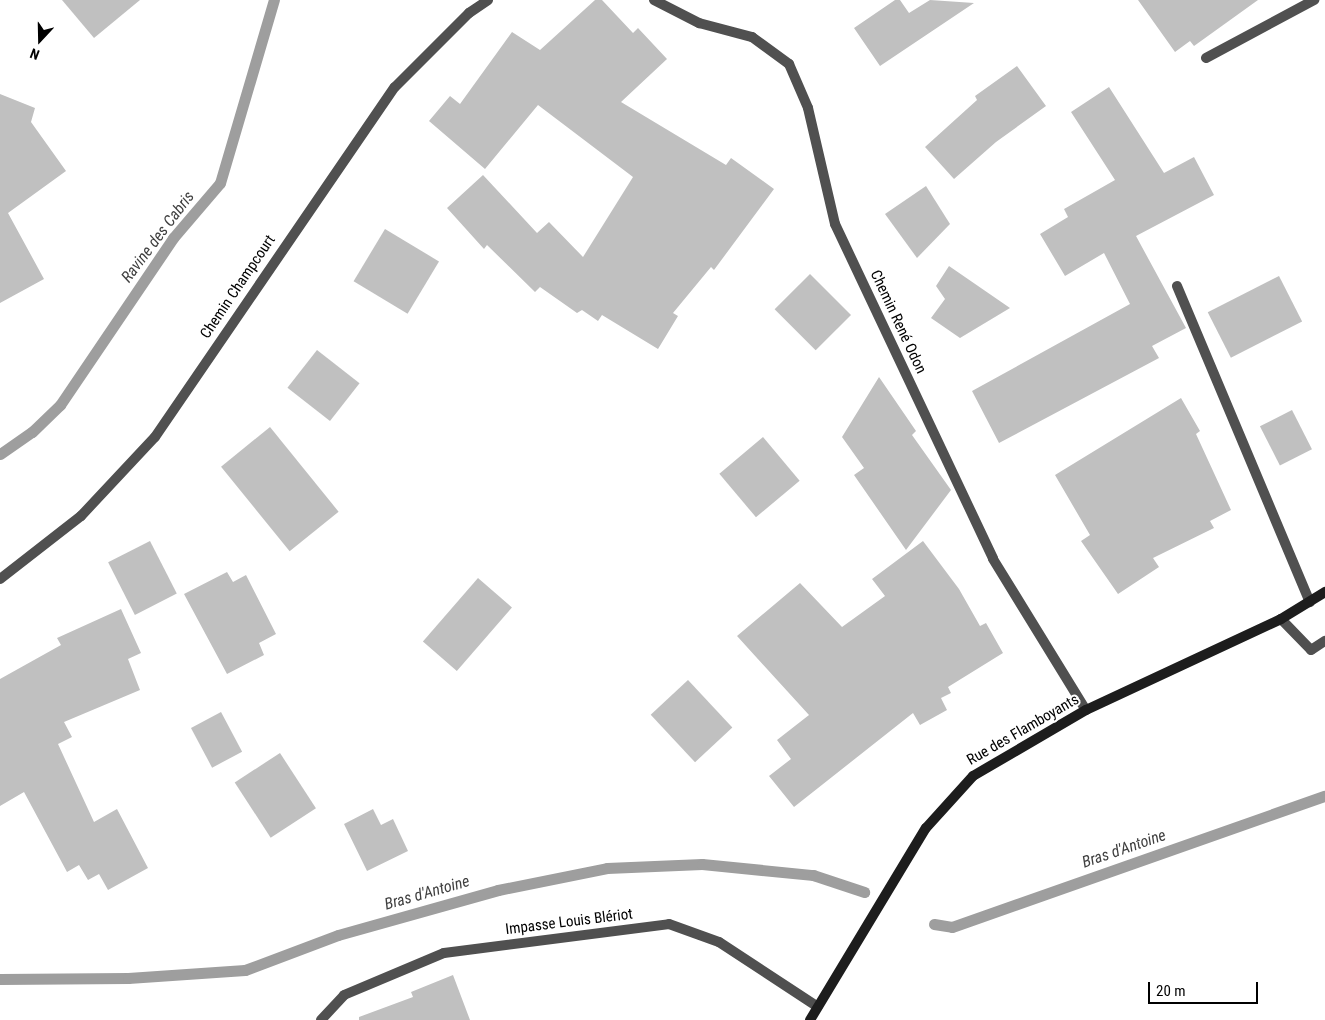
<!DOCTYPE html>
<html>
<head>
<meta charset="utf-8">
<style>
  body { margin:0 }
  #map { position:relative; width:1325px; height:1020px; overflow:hidden; background:#fff; font-family:"Roboto Condensed",sans-serif }
  div>[style] { position:absolute }
  .stream>* { height:11px; margin:-5.5px; padding:0 5.5px; transform-origin:5.5px; border-radius:5.5px; background:#9e9e9e }
  .building>* { inset:0; background:#c0c0c0; transform-origin:0 0 }
  .lane>* { height:10px; margin:-5px; padding:0 5px; transform-origin:5px; border-radius:5px; background:#505050 }
  .street>* { height:10px; margin:-5px; padding:0 5px; transform-origin:5px; border-radius:5px; background:#505050 }
  .secondary>* { height:10px; margin:-5px; padding:0 5px; transform-origin:5px; border-radius:5px; background:#1d1d1d }
  span { translate:-50% -50%; white-space:nowrap; text-align:center; line-height:1.15; -webkit-text-stroke:4px #fff; paint-order:stroke }
  .street-label { font-size:15px; color:#000 }
  .water-label { font-size:16px; color:#3f3f3f; font-style:italic }
  .north { position:absolute; left:15px; top:15px; width:50px; height:50px; -webkit-text-stroke:4px #fff; paint-order:stroke; rotate:201deg; font-size:14px; font-weight:700; line-height:20px; text-align:center; color:#000 }
  .north::after { content:''; display:block; margin:auto; width:18px; height:22px; background:#000; clip-path:polygon(50% 0,100% 100%,50% 72%,0 100%) }
  .scale { position:absolute; left:1148px; top:982px; width:110px; height:22px; box-sizing:border-box; border:2px solid #000; border-top:0; padding-left:6px; font-size:15px; line-height:18px; white-space:nowrap; color:#000; -webkit-text-stroke:4px #fff; paint-order:stroke }
</style>
</head>
<body>
<div id="map">
  <div class="stream">
    <i style="left:0;top:454px;width:39px;rotate:-35deg"></i>
    <i style="left:32px;top:432px;width:39px;rotate:-44deg"></i>
    <i style="left:60px;top:405px;width:202px;rotate:-55.9deg"></i>
    <i style="left:173px;top:238px;width:72px;rotate:-49.5deg"></i>
    <i style="left:220px;top:183px;width:191px;rotate:-73.6deg"></i>
    <i style="left:934px;top:924px;width:18px;rotate:9deg"></i>
    <i style="left:952px;top:927px;width:395px;rotate:-19.4deg"></i>
    <i style="left:0;top:979px;width:128px;rotate:-0.4deg"></i>
    <i style="left:128px;top:978px;width:117px;rotate:-3.9deg"></i>
    <i style="left:245px;top:970px;width:99px;rotate:-20.6deg"></i>
    <i style="left:338px;top:935px;width:166px;rotate:-15.7deg"></i>
    <i style="left:498px;top:890px;width:111px;rotate:-11.4deg"></i>
    <i style="left:607px;top:868px;width:95px;rotate:-2.4deg"></i>
    <i style="left:702px;top:864px;width:112px;rotate:5.7deg"></i>
    <i style="left:813px;top:875px;width:54px;rotate:18.4deg"></i>
  </div>
  <div class="building">
    <i style="clip-path:polygon(62px 0,140px 0,94px 38px)"></i>
    <i style="clip-path:polygon(595px 0,602px 0,633px 33px,638px 28px,667px 59px,621px 102px,726px 165px,731px 158px,774px 189px,714px 270px,711px 267px,673px 313px,678px 316px,658px 349px,602px 315px,598px 321px,582px 310px,577px 313px,540px 287px,535px 292px,487px 245px,484px 249px,447px 208px,483px 175px,537px 233px,549px 222px,583px 257px,633px 177px,538px 105px,485px 169px,429px 121px,450px 96px,460px 104px,512px 32px,540px 50px)"></i>
    <i style="clip-path:polygon(895px 0,900px 0,909px 13px,930px 0,974px 3px,880px 66px,854px 28px)"></i>
    <i style="clip-path:polygon(1138px 0,1258px 0,1194px 46px,1190px 41px,1175px 52px)"></i>
    <i style="clip-path:polygon(1017px 66px,1046px 106px,996px 142px,954px 179px,925px 147px,977px 100px,975px 96px)"></i>
    <i style="clip-path:polygon(1109px 87px,1164px 173px,1194px 157px,1214px 195px,1136px 236px,1186px 328px,1152px 346px,1159px 358px,999px 443px,972px 391px,1130px 304px,1104px 253px,1065px 276px,1040px 234px,1068px 217px,1064px 209px,1115px 180px,1071px 112px)"></i>
    <i style="clip-path:polygon(0 94px,35px 108px,31px 122px,66px 171px,8px 213px,44px 279px,0 303px)"></i>
    <i style="clip-path:polygon(926px 186px,950px 224px,917px 258px,885px 214px)"></i>
    <i style="left:385px;top:229px;width:63px;height:61px;rotate:31deg"></i>
    <i style="clip-path:polygon(949px 266px,1010px 308px,960px 338px,931px 318px,945px 299px,936px 286px)"></i>
    <i style="left:810px;top:274px;width:58px;height:50px;rotate:45deg"></i>
    <i style="left:1279px;top:276px;width:51px;height:80px;rotate:63deg"></i>
    <i style="left:317px;top:350px;width:54px;height:48px;rotate:38deg"></i>
    <i style="clip-path:polygon(879px 377px,916px 431px,912px 435px,951px 490px,906px 550px,854px 475px,864px 468px,842px 437px)"></i>
    <i style="clip-path:polygon(1181px 398px,1200px 431px,1196px 434px,1231px 510px,1210px 521px,1214px 528px,1153px 558px,1159px 567px,1118px 594px,1081px 541px,1090px 535px,1055px 475px)"></i>
    <i style="left:1292px;top:410px;width:44px;height:36px;rotate:63deg"></i>
    <i style="left:270px;top:427px;width:109px;height:63px;rotate:51deg"></i>
    <i style="left:763px;top:437px;width:57px;height:57px;rotate:50deg"></i>
    <i style="left:150px;top:541px;width:59px;height:47px;rotate:63deg"></i>
    <i style="clip-path:polygon(923px 541px,959px 589px,980px 626px,986px 623px,1003px 653px,948px 687px,951px 693px,941px 698px,947px 710px,920px 725px,913px 713px,794px 807px,769px 776px,791px 759px,777px 740px,809px 715px,737px 636px,800px 583px,842px 627px,885px 596px,872px 579px)"></i>
    <i style="clip-path:polygon(227px 572px,233px 582px,246px 575px,276px 634px,259px 643px,264px 655px,227px 674px,184px 594px)"></i>
    <i style="left:478px;top:578px;width:45px;height:84px;rotate:41deg"></i>
    <i style="clip-path:polygon(121px 609px,141px 653px,128px 659px,140px 690px,64px 722px,72px 737px,58px 744px,94px 822px,117px 809px,148px 868px,108px 890px,99px 874px,88px 880px,79px 865px,67px 872px,24px 792px,0 806px,0 679px,61px 645px,57px 638px)"></i>
    <i style="left:688px;top:680px;width:65px;height:51px;rotate:47deg"></i>
    <i style="left:221px;top:712px;width:45px;height:34px;rotate:62deg"></i>
    <i style="left:280px;top:753px;width:66px;height:54px;rotate:57deg"></i>
    <i style="clip-path:polygon(373px 809px,381px 825px,393px 819px,408px 851px,367px 871px,344px 824px)"></i>
    <i style="clip-path:polygon(453px 975px,470px 1020px,359px 1020px,359px 1017px,413px 997px,411px 992px)"></i>
  </div>
  <div class="lane">
    <i style="left:1281px;top:619px;width:43px;rotate:45.9deg"></i>
    <i style="left:1311px;top:650px;width:17px;rotate:-33deg"></i>
  </div>
  <div class="street">
    <i style="left:654px;top:0;width:51px;rotate:27.1deg"></i>
    <i style="left:699px;top:23px;width:55px;rotate:14.8deg"></i>
    <i style="left:752px;top:37px;width:46px;rotate:36.1deg"></i>
    <i style="left:789px;top:64px;width:48px;rotate:66.6deg"></i>
    <i style="left:808px;top:108px;width:119px;rotate:76.9deg"></i>
    <i style="left:835px;top:224px;width:370px;rotate:64.7deg"></i>
    <i style="left:993px;top:559px;width:177px;rotate:58.4deg"></i>
    <i style="left:1206px;top:58px;width:123px;rotate:-28.2deg"></i>
    <i style="left:1177px;top:286px;width:343px;rotate:67.2deg"></i>
    <i style="left:0;top:579px;width:103px;rotate:-37.9deg"></i>
    <i style="left:81px;top:516px;width:108px;rotate:-46.9deg"></i>
    <i style="left:155px;top:437px;width:424px;rotate:-55.6deg"></i>
    <i style="left:395px;top:87px;width:105px;rotate:-45deg"></i>
    <i style="left:469px;top:13px;width:23px;rotate:-34deg"></i>
    <i style="left:321px;top:1020px;width:34px;rotate:-47deg"></i>
    <i style="left:344px;top:995px;width:108px;rotate:-22.8deg"></i>
    <i style="left:444px;top:953px;width:227px;rotate:-7.3deg"></i>
    <i style="left:669px;top:924px;width:53px;rotate:19.8deg"></i>
    <i style="left:719px;top:942px;width:118px;rotate:33.3deg"></i>
  </div>
  <div class="secondary">
    <i style="left:810px;top:1020px;width:224px;rotate:-58.9deg"></i>
    <i style="left:926px;top:828px;width:70px;rotate:-47.9deg"></i>
    <i style="left:973px;top:776px;width:131px;rotate:-30.3deg"></i>
    <i style="left:1086px;top:710px;width:215px;rotate:-25deg"></i>
    <i style="left:1281px;top:619px;width:52px;rotate:-31.5deg"></i>
  </div>
  <div class="street-label">
    <span style="left:238px;top:287px;rotate:-56deg">Chemin Champcourt</span>
    <span style="left:898px;top:322px;rotate:65deg">Chemin René Odon</span>
    <span style="left:1023px;top:730px;rotate:-30deg">Rue des Flamboyants</span>
    <span style="left:569px;top:922px;rotate:-7deg">Impasse Louis Blériot</span>
  </div>
  <div class="water-label">
    <span style="left:158px;top:237px;rotate:-53deg">Ravine des Cabris</span>
    <span style="left:1124px;top:849px;rotate:-19deg">Bras d'Antoine</span>
    <span style="left:427px;top:893px;rotate:-16deg">Bras d'Antoine</span>
  </div>
  <div class="north">N</div>
  <div class="scale">20 m</div>
</div>
</body>
</html>
